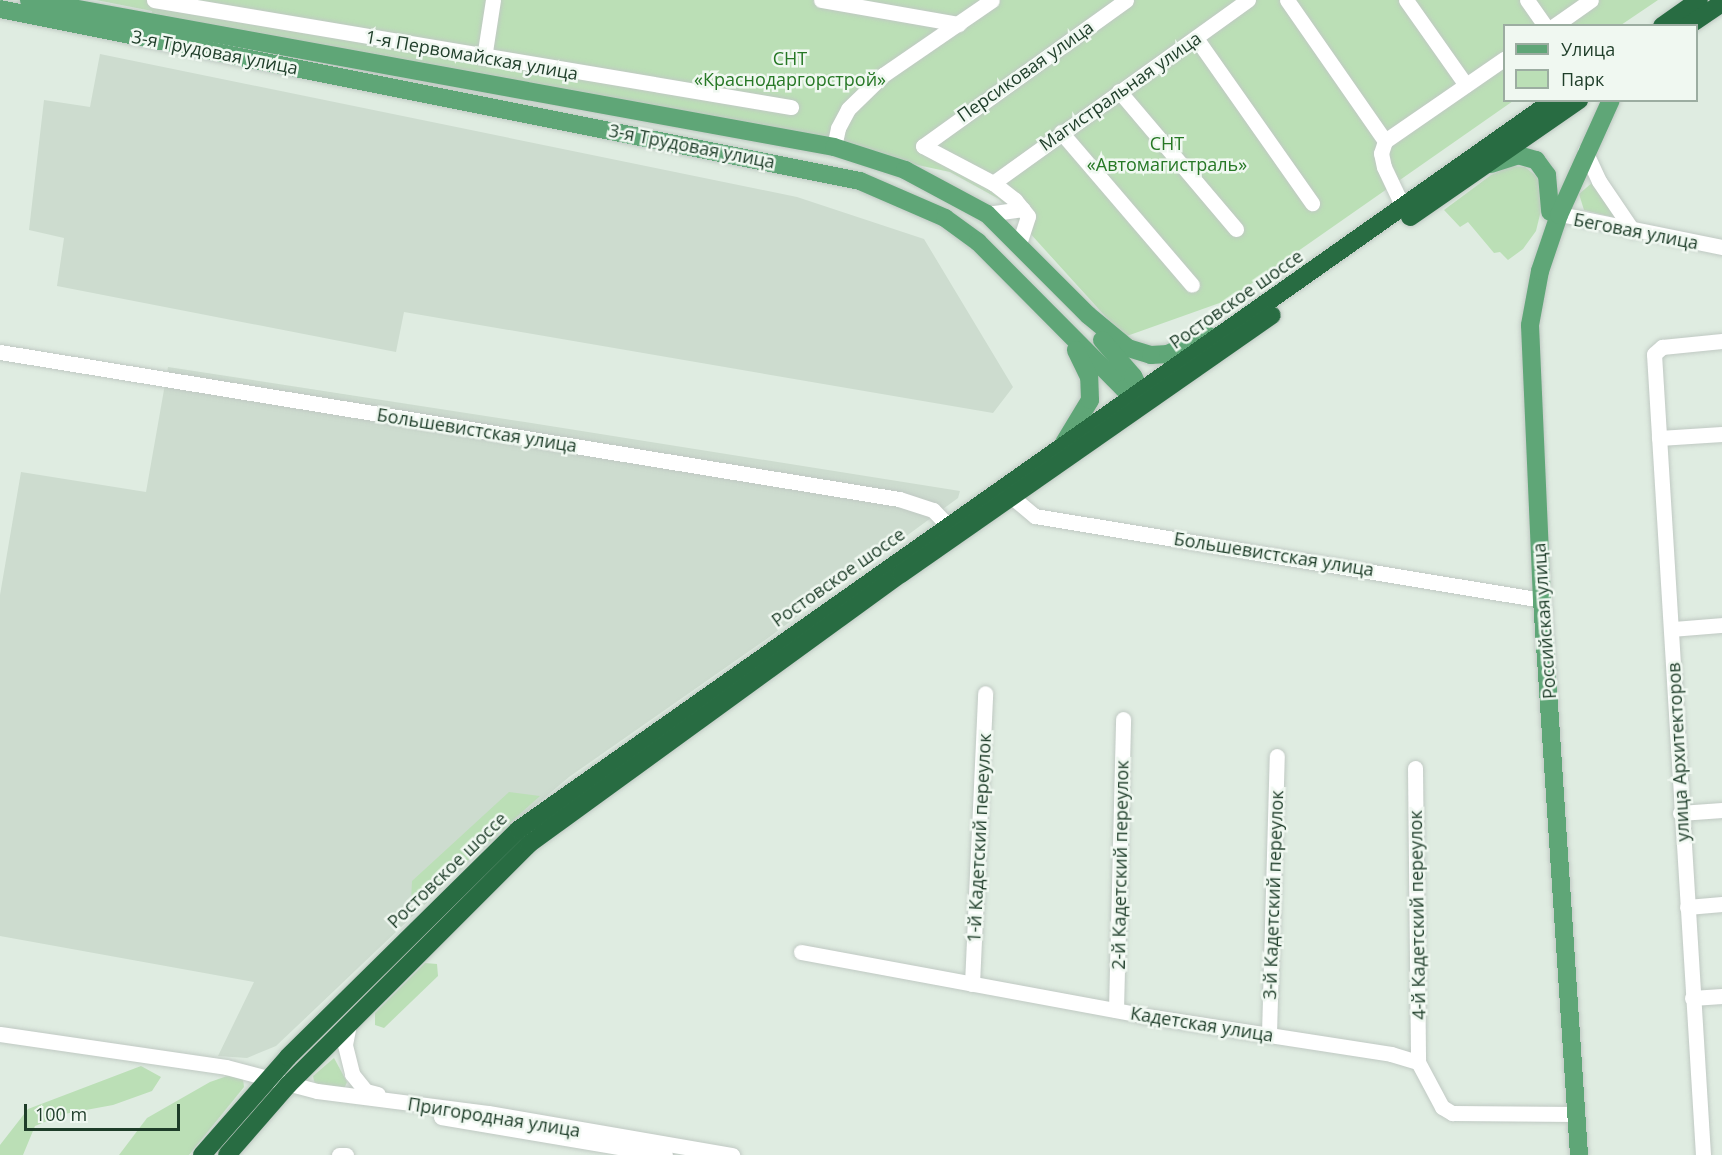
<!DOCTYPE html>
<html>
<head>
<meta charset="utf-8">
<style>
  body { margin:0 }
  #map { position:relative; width:1722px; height:1155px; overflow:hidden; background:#dfece1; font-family:"Open Sans",sans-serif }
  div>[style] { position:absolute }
  .built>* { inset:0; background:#cddccf }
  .green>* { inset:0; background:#bbdfb6 }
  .roads { filter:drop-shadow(0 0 2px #c0c9c3) drop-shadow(0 0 2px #c0c9c3) }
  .minor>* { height:15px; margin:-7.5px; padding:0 7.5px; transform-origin:7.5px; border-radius:7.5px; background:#fff }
  .major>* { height:18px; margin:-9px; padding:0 9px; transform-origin:9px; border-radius:9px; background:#5fa677 }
  .highway>* { height:18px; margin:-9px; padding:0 9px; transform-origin:9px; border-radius:9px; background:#286c42 }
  span { translate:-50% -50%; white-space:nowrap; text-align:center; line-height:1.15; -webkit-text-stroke:5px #f0f8f1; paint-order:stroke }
  .street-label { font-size:18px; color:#1e3d29 }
  .park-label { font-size:18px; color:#267825 }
  .legend { position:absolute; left:1503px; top:24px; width:195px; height:78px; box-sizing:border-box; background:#f0f8f1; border:2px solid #9cada1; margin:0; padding:8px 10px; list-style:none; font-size:18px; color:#1e3d29 }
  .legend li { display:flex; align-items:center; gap:12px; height:30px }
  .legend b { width:30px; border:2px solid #9cada1 }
  .scale { position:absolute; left:24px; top:1104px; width:156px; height:27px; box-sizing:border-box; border:3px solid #1e3d29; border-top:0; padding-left:8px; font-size:18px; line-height:21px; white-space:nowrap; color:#1e3d29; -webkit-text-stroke:4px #f0f8f1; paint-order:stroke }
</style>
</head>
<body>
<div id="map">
  <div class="built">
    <i style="clip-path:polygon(100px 54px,797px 197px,924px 239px,1013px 387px,993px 413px,404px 312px,396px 352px,57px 286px,64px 238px,29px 230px,44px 100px,90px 107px)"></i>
    <i style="clip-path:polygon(168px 367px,525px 422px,960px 491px,958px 498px,768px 638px,569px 777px,478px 854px,276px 1046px,247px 1058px,218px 1056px,254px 982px,0 936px,0 595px,21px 472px,146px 492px)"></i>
  </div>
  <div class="green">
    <i style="clip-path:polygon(96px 0,1658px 0,1621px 25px,1504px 26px,1504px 100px,1513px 101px,1228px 300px,1124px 337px,999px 199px,950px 172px,834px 147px,151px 21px,152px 11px)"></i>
    <i style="clip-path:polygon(1511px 166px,1525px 167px,1540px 179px,1543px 202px,1536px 231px,1523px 249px,1508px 260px,1500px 252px,1494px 253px,1468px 222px,1460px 227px,1444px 210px,1491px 175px)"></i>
    <i style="clip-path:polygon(1593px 182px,1616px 218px,1584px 210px,1579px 194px)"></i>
    <i style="clip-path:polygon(509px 792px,540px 796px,421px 902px,411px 901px,412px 881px)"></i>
    <i style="clip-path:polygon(425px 963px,437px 964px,438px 976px,384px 1028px,375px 1025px,375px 1013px)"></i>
    <i style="clip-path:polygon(334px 1058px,347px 1082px,344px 1089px,317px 1085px,314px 1081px,313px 1076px)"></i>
    <i style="clip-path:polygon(141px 1066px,161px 1077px,152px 1091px,113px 1105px,64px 1114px,35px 1126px,23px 1155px,0 1155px,0 1145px,28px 1109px)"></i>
    <i style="clip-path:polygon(233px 1074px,243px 1079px,244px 1087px,189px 1155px,119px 1155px,147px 1118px,210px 1082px)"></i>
  </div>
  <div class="roads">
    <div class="minor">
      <i style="left:154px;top:0;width:646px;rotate:9.54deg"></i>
      <i style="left:821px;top:0;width:140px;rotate:9.9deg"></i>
      <i style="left:1287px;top:0;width:172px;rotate:55.2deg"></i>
      <i style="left:1406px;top:0;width:104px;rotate:54.8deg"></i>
      <i style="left:1527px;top:0;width:32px;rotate:55deg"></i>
      <i style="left:1554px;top:26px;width:45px;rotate:-35.1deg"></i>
      <i style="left:1196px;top:38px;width:202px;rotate:54.9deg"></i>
      <i style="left:484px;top:58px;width:59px;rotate:-81.2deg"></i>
      <i style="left:1119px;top:91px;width:181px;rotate:49.7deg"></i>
      <i style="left:1061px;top:132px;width:201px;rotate:49.4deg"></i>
      <i style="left:1385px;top:141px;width:145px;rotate:-34.6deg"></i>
      <i style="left:1385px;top:141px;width:13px;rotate:108deg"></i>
      <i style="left:1381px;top:153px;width:14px;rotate:78deg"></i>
      <i style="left:1384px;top:167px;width:44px;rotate:64.6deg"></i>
      <i style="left:834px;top:147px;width:19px;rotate:-78deg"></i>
      <i style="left:838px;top:128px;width:21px;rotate:-62deg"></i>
      <i style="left:848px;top:109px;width:49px;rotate:-44.2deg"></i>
      <i style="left:883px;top:75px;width:132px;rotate:-34.5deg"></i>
      <i style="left:1585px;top:151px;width:33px;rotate:65deg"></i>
      <i style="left:1599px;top:181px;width:60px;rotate:55.8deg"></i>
      <i style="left:993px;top:183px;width:314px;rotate:-35.7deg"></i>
      <i style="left:1550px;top:212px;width:176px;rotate:11.5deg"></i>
      <i style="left:987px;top:214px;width:36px;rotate:-8deg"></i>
      <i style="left:1019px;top:244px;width:29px;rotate:-72deg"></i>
      <i style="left:1028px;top:216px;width:21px;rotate:-129deg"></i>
      <i style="left:1015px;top:200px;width:28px;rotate:-142deg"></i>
      <i style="left:993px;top:183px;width:79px;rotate:-152.1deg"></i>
      <i style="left:923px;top:146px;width:250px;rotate:-35.7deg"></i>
      <i style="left:0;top:352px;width:911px;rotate:9.29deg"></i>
      <i style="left:899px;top:499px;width:36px;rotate:18deg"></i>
      <i style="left:933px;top:510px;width:35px;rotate:46deg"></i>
      <i style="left:1659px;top:438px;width:63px;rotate:-3.6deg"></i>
      <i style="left:1012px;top:497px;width:30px;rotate:40deg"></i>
      <i style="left:1035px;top:516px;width:514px;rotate:9.41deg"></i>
      <i style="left:1672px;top:629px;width:50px;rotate:-4.6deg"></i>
      <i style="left:1415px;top:768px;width:294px;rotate:89.4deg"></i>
      <i style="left:1680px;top:813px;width:42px;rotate:-4.1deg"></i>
      <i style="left:1687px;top:907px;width:35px;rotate:-5deg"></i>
      <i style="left:801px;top:952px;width:345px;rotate:10.5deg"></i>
      <i style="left:1140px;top:1015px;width:254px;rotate:8.8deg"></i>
      <i style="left:1391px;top:1054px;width:28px;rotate:17deg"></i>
      <i style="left:1418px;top:1062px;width:51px;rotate:61.9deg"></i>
      <i style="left:1442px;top:1107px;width:12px;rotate:31deg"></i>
      <i style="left:1452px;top:1113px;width:124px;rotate:0.5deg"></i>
      <i style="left:972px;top:984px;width:291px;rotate:-87.4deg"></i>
      <i style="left:1692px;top:998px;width:30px;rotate:-4deg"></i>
      <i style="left:1116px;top:1010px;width:291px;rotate:-88.6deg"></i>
      <i style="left:349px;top:1024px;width:21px;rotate:101deg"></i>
      <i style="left:345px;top:1045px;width:30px;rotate:76deg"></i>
      <i style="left:352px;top:1074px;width:22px;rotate:51deg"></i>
      <i style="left:366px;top:1091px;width:12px;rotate:14deg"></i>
      <i style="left:0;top:1034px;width:228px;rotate:8.3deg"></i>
      <i style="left:226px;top:1067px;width:94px;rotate:14.8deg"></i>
      <i style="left:317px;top:1091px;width:172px;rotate:7.3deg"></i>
      <i style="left:488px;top:1113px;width:248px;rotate:9.8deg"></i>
      <i style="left:1269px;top:1034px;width:278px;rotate:-88.4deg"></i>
      <i style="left:441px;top:1117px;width:227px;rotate:9.6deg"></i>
      <i style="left:339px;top:1155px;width:7px"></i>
      <i style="left:1703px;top:1155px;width:802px;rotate:-93.5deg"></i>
      <i style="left:1654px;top:354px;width:11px;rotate:-41deg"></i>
      <i style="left:1662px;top:347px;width:60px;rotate:-5.7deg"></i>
    </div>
    <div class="major">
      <i style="left:29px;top:0;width:818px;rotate:10.35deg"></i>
      <i style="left:834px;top:147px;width:75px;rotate:17.9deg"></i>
      <i style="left:905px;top:170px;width:93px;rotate:28.2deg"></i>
      <i style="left:987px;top:214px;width:143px;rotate:45deg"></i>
      <i style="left:1088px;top:315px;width:52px;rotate:39.5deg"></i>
      <i style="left:1128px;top:348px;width:24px;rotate:17deg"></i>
      <i style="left:1151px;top:355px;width:17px;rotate:-3deg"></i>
      <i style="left:1168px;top:354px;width:44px;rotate:-25.4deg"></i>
      <i style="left:0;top:9px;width:877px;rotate:11.31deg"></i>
      <i style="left:860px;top:181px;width:93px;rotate:23.5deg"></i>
      <i style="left:945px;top:218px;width:41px;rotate:36deg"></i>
      <i style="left:978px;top:242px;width:207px;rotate:45.2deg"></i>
      <i style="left:1124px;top:389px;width:24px;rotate:9deg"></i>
      <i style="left:1491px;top:164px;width:28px;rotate:-18deg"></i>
      <i style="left:1518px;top:155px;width:19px;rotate:16deg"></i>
      <i style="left:1536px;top:160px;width:19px;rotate:54deg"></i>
      <i style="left:1547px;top:175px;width:37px;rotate:85deg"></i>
      <i style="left:1102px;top:340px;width:48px;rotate:49.3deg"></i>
      <i style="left:1133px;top:376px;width:18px;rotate:63deg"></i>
      <i style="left:1141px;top:392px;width:8px;rotate:97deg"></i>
      <i style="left:1064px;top:443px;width:50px;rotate:-58.8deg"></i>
      <i style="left:1090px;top:400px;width:23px;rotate:-92deg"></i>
      <i style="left:1089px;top:377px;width:30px;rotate:-116deg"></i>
      <i style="left:1579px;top:1155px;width:556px;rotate:-93.81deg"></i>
      <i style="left:1542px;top:600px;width:275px;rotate:-92.5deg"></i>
      <i style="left:1530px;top:325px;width:55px;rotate:-79.5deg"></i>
      <i style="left:1540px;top:271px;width:59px;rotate:-71.3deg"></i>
      <i style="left:1559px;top:215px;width:126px;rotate:-65.7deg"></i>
    </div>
    <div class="highway">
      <i style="left:1662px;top:26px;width:45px;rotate:-35.1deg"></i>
      <i style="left:1688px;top:26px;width:41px;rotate:-34.1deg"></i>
      <i style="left:1410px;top:217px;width:206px;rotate:-34.7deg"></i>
      <i style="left:202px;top:1155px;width:130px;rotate:-48.7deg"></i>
      <i style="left:288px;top:1057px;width:323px;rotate:-44.6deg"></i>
      <i style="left:518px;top:830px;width:1267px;rotate:-35.17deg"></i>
      <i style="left:227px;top:1155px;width:93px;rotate:-48.9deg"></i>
      <i style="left:288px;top:1085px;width:341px;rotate:-45deg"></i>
      <i style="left:529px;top:844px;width:460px;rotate:-36deg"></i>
      <i style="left:901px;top:574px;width:452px;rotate:-34.9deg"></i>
    </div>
  </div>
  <div class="street-label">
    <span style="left:215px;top:52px;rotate:11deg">3-я Трудовая улица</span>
    <span style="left:472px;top:55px;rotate:10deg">1-я Первомайская улица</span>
    <span style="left:1025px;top:71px;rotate:-35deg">Персиковая улица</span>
    <span style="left:1120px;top:91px;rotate:-35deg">Магистральная улица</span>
    <span style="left:692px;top:146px;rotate:11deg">3-я Трудовая улица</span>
    <span style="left:1636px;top:231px;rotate:11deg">Беговая улица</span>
    <span style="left:1236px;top:299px;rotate:-35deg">Ростовское шоссе</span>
    <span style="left:477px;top:430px;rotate:9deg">Большевистская улица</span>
    <span style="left:1274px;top:554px;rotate:9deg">Большевистская улица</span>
    <span style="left:838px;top:577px;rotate:-35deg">Ростовское шоссе</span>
    <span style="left:1544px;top:621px;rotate:-94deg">Российская улица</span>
    <span style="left:1678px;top:752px;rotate:-93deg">улица Архитекторов</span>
    <span style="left:979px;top:838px;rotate:-87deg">1-й Кадетский переулок</span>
    <span style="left:1120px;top:865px;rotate:-89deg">2-й Кадетский переулок</span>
    <span style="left:447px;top:870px;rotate:-44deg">Ростовское шоссе</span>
    <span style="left:1273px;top:895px;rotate:-88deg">3-й Кадетский переулок</span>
    <span style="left:1417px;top:915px;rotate:-91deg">4-й Кадетский переулок</span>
    <span style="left:1202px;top:1024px;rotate:9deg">Кадетская улица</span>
    <span style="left:494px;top:1117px;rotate:9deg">Пригородная улица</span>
  </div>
  <div class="park-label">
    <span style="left:790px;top:69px">СНТ<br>«Краснодаргорстрой»</span>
    <span style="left:1167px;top:154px">СНТ<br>«Автомагистраль»</span>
  </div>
  <ul class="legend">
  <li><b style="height:8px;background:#5fa677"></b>Улица</li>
  <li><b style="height:16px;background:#bbdfb6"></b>Парк</li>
  </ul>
  <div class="scale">100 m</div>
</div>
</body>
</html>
